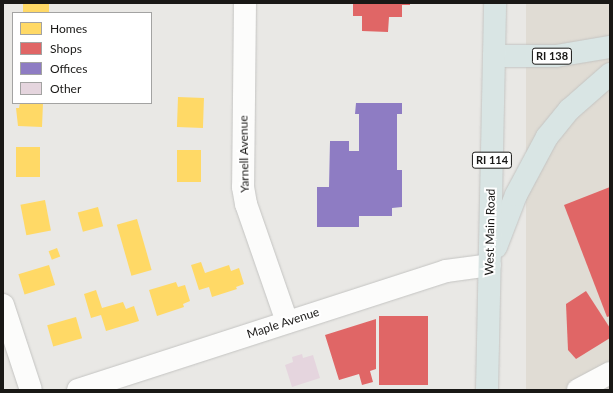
<!DOCTYPE html>
<html>
<head>
<meta charset="utf-8">
<style>
  body { margin:0 }
  #map { position:relative; width:613px; height:393px; overflow:hidden; background:#e9e8e5; font-family:Lato,sans-serif }
  div>[style] { position:absolute }
  .built>* { inset:0; background:#e0dcd4; transform-origin:0 0 }
  .homes>* { inset:0; background:#ffd966; transform-origin:0 0 }
  .shops>* { inset:0; background:#e06666; transform-origin:0 0 }
  .offices>* { inset:0; background:#8e7cc3 }
  .building>* { inset:0; background:#e5d5de }
  .roads { filter:drop-shadow(0 0 1px #c4c4c2) drop-shadow(0 0 1px #c4c4c2) }
  .minor>* { height:22px; margin:-11px; padding:0 11px; transform-origin:11px; border-radius:11px; background:#fcfcfb }
  .tertiary>* { height:22px; margin:-11px; padding:0 11px; transform-origin:11px; border-radius:11px; background:#fcfcfb }
  .primary>* { height:22px; margin:-11px; padding:0 11px; transform-origin:11px; border-radius:11px; background:#d9e5e4 }
  span { translate:-50% -50%; white-space:nowrap; text-align:center; line-height:1.15; -webkit-text-stroke:4px #fff; paint-order:stroke }
  .shield-label span { padding:1px 3px; background:#fff; border:1px solid; border-radius:3px; -webkit-text-stroke-width:0 }
  .shield-label { font-size:11px; color:#191816; font-weight:700 }
  .street-label { font-size:12px; color:#191816 }
  .frame { position:absolute; inset:0; border:4px solid #191816; pointer-events:none }
  .legend { position:absolute; left:12px; top:12px; width:140px; height:92px; box-sizing:border-box; background:#fff; border:1px solid #a3a3a2; margin:0; padding:5px 7px; list-style:none; font-size:12px; color:#191816 }
  .legend li { display:flex; align-items:center; gap:8px; height:20px }
  .legend b { width:20px; border:1px solid #a3a3a2 }
</style>
</head>
<body>
<div id="map">
  <div class="built">
    <i style="left:526px;top:3px;width:84px;height:387px"></i>
  </div>
  <div class="homes">
    <i style="left:23px;top:3px;width:26px;height:10px"></i>
    <i style="left:178px;top:97px;width:26px;height:30px;rotate:2deg"></i>
    <i style="clip-path:polygon(20px 103px,43px 103px,42px 127px,18px 126px,16px 108px,19px 108px)"></i>
    <i style="left:16px;top:147px;width:24px;height:30px"></i>
    <i style="left:177px;top:150px;width:24px;height:32px"></i>
    <i style="left:45px;top:200px;width:31px;height:25px;rotate:79deg"></i>
    <i style="left:98px;top:207px;width:20px;height:21px;rotate:75deg"></i>
    <i style="left:137px;top:219px;width:53px;height:21px;rotate:74deg"></i>
    <i style="left:57px;top:248px;width:9px;height:9px;rotate:69deg"></i>
    <i style="clip-path:polygon(201px 262px,205px 273px,229px 265px,231px 271px,239px 268px,244px 284px,236px 287px,237px 289px,212px 297px,209px 287px,199px 290px,191px 265px)"></i>
    <i style="left:49px;top:265px;width:21px;height:32px;rotate:73deg"></i>
    <i style="clip-path:polygon(176px 282px,178px 287px,185px 285px,190px 301px,183px 304px,184px 307px,157px 316px,149px 290px)"></i>
    <i style="clip-path:polygon(96px 290px,102px 308px,123px 302px,126px 309px,134px 306px,139px 321px,106px 331px,101px 315px,91px 318px,84px 294px)"></i>
    <i style="left:76px;top:317px;width:22px;height:30px;rotate:74deg"></i>
  </div>
  <div class="shops">
    <i style="clip-path:polygon(353px 3px,410px 3px,410px 5px,402px 5px,402px 17px,389px 17px,388px 32px,362px 31px,362px 16px,353px 16px)"></i>
    <i style="clip-path:polygon(610px 187px,610px 316px,607px 317px,564px 205px)"></i>
    <i style="clip-path:polygon(586px 291px,610px 328px,610px 338px,576px 359px,568px 350px,566px 304px)"></i>
    <i style="left:379px;top:316px;width:49px;height:69px"></i>
    <i style="clip-path:polygon(376px 319px,376px 369px,370px 371px,373px 382px,362px 385px,359px 374px,339px 380px,325px 335px)"></i>
  </div>
  <div class="offices">
    <i style="clip-path:polygon(356px 103px,402px 103px,402px 114px,397px 114px,397px 170px,402px 170px,402px 207px,392px 208px,392px 216px,359px 216px,359px 227px,317px 227px,317px 187px,329px 187px,330px 141px,349px 141px,349px 151px,359px 151px,359px 114px,355px 114px)"></i>
  </div>
  <div class="building">
    <i style="clip-path:polygon(302px 354px,303px 358px,313px 355px,320px 378px,292px 387px,285px 365px,293px 362px,292px 357px)"></i>
  </div>
  <div class="roads">
    <div class="minor">
      <i style="left:245px;top:3px;width:184px;rotate:90.6deg"></i>
      <i style="left:243px;top:187px;width:17px;rotate:80deg"></i>
      <i style="left:246px;top:204px;width:125px;rotate:70.8deg"></i>
      <i style="left:3px;top:305px;width:89px;rotate:71.8deg"></i>
    </div>
    <div class="tertiary">
      <i style="left:78px;top:390px;width:387px;rotate:-17.9deg"></i>
      <i style="left:446px;top:271px;width:44px;rotate:-7.8deg"></i>
      <i style="left:578px;top:390px;width:36px;rotate:-28deg"></i>
    </div>
    <div class="primary">
      <i style="left:494px;top:56px;width:62px"></i>
      <i style="left:556px;top:56px;width:55px;rotate:-9.5deg"></i>
      <i style="left:496px;top:247px;width:56px;rotate:-69deg"></i>
      <i style="left:516px;top:195px;width:66px;rotate:-61.9deg"></i>
      <i style="left:547px;top:137px;width:35px;rotate:-51deg"></i>
      <i style="left:569px;top:110px;width:55px;rotate:-41.3deg"></i>
      <i style="left:487px;top:390px;width:387px;rotate:-88.8deg"></i>
    </div>
  </div>
  <div class="shield-label">
    <span style="left:552px;top:56px">RI 138</span>
    <span style="left:492px;top:160px">RI 114</span>
  </div>
  <div class="street-label">
    <span style="left:244px;top:154px;rotate:-91deg">Yarnell Avenue</span>
    <span style="left:490px;top:232px;rotate:-89deg">West Main Road</span>
    <span style="left:283px;top:323px;rotate:-18deg">Maple Avenue</span>
  </div>
  <div class="frame"></div>
  <ul class="legend">
  <li><b style="height:11px;background:#ffd966"></b>Homes</li>
  <li><b style="height:11px;background:#e06666"></b>Shops</li>
  <li><b style="height:11px;background:#8e7cc3"></b>Offices</li>
  <li><b style="height:11px;background:#e5d5de"></b>Other</li>
  </ul>
</div>
</body>
</html>
